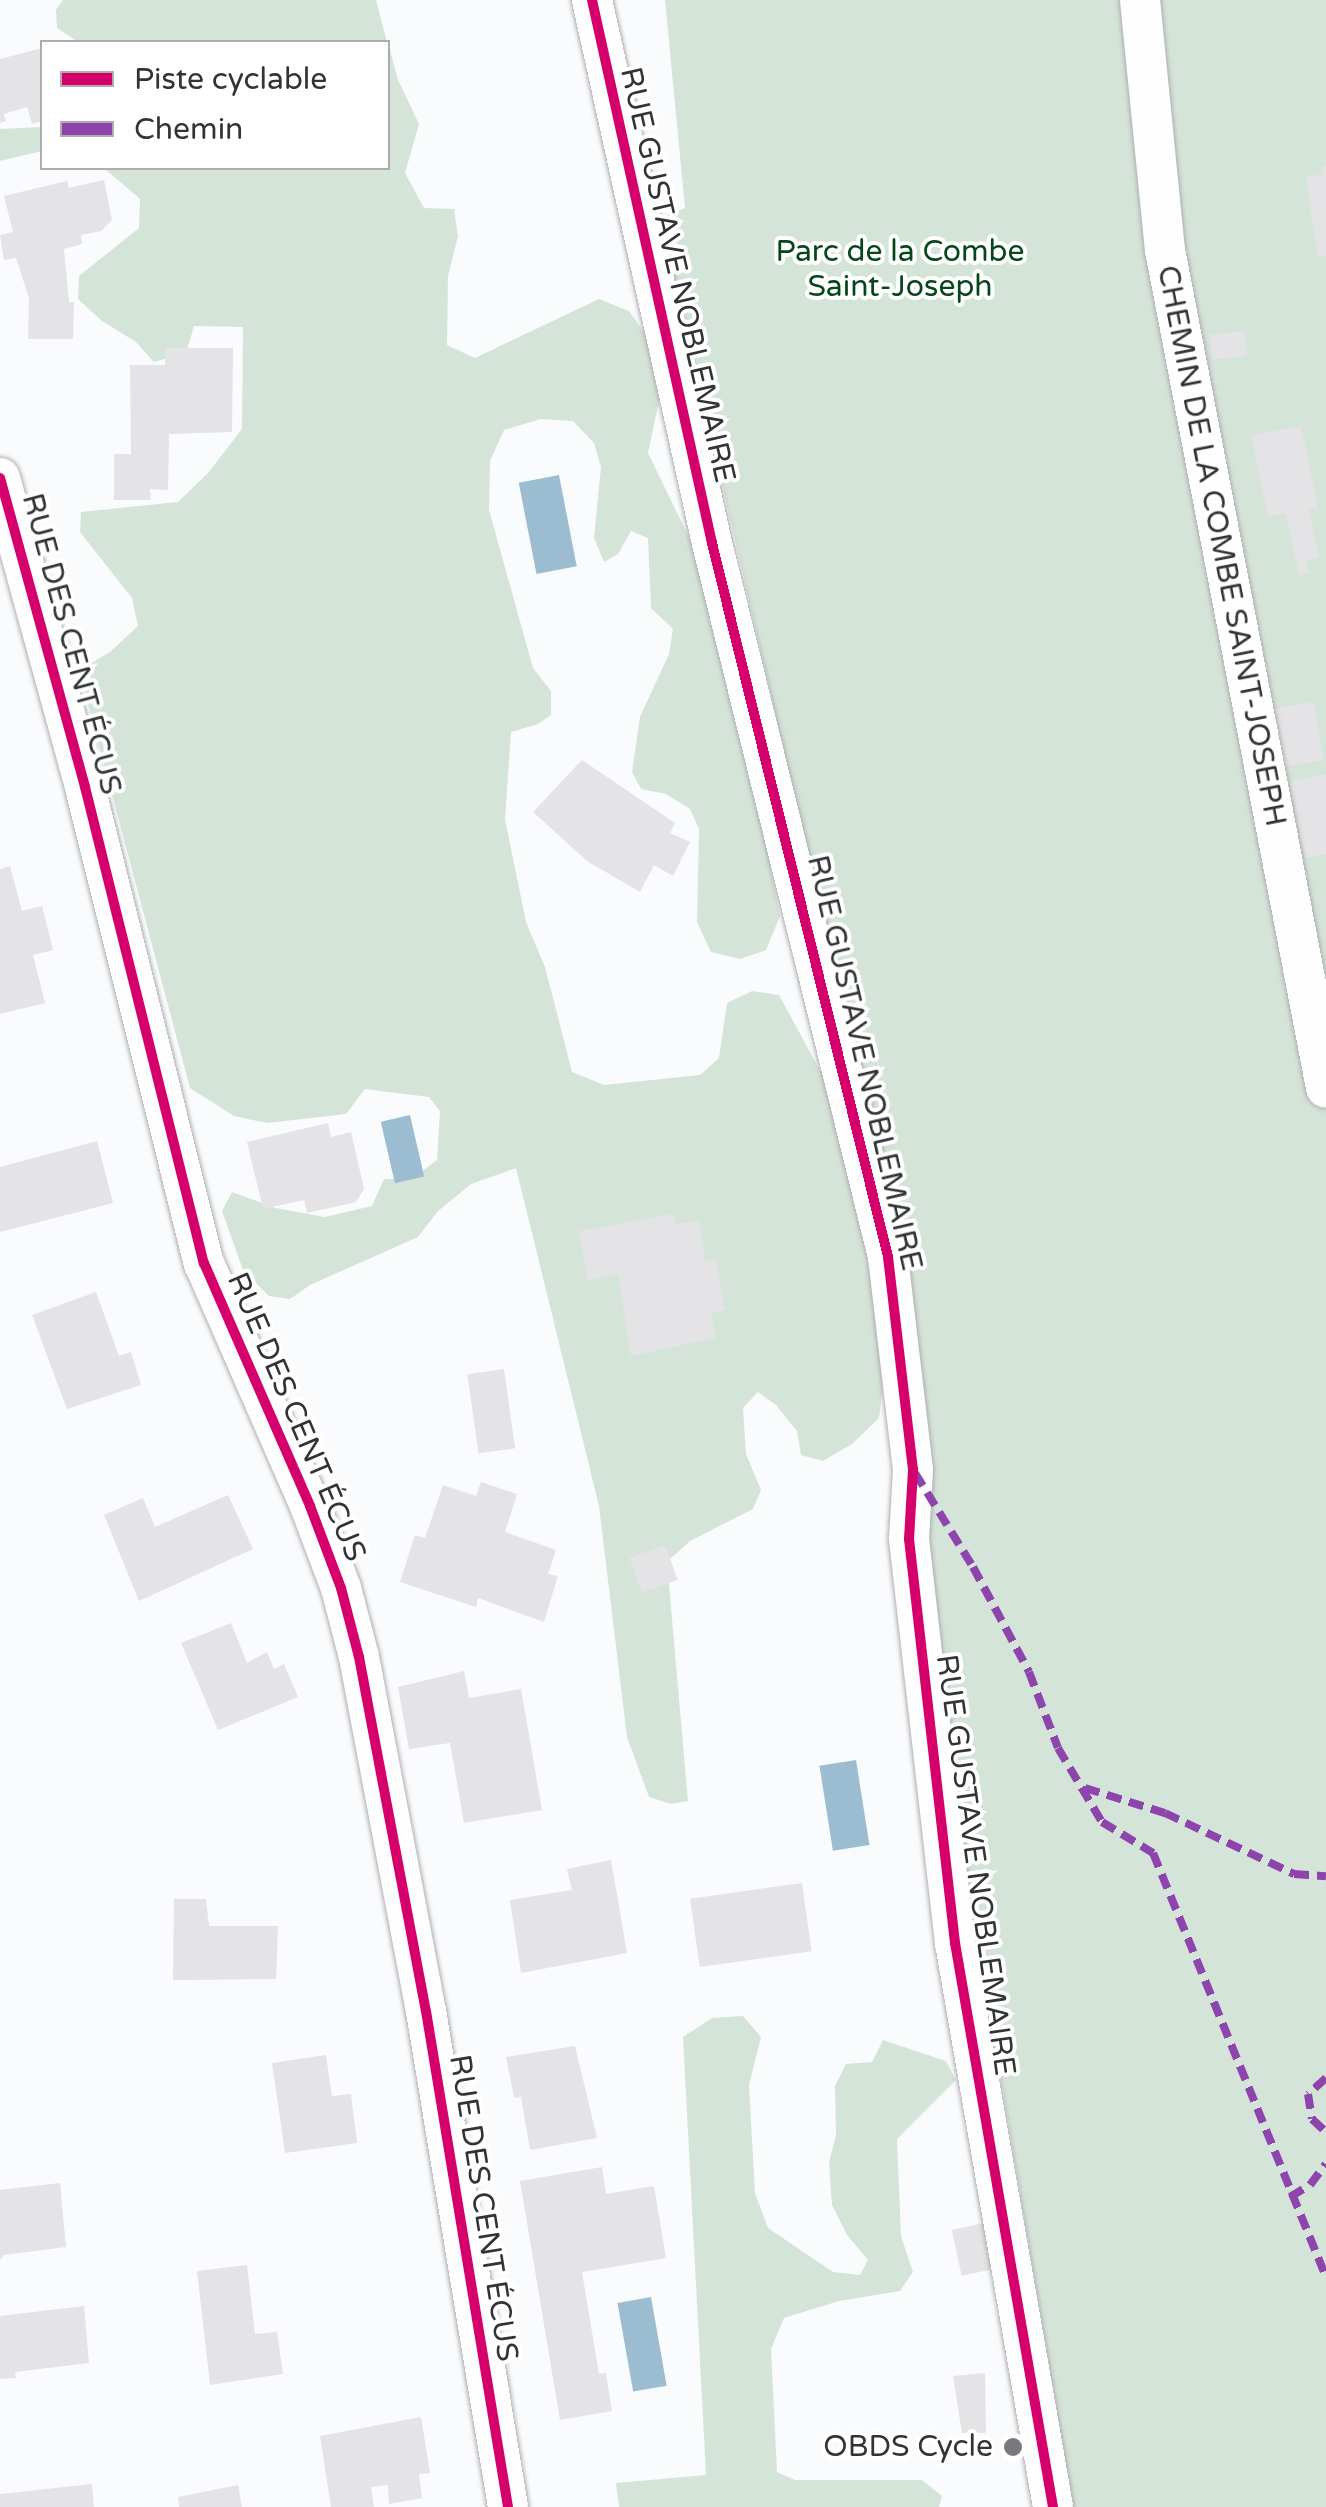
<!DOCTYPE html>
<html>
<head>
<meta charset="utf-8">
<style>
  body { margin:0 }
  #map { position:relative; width:1326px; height:2507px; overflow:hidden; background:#fafbfd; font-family:"Varela Round",sans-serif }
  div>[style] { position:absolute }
  .green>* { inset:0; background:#d5e4d8 }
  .water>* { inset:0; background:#9cbdd1; transform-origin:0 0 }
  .building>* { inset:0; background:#e4e3e5; transform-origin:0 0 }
  .roads { filter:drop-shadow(0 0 2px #aeafb1) drop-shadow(0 0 2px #aeafb1) }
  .minor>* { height:40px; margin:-20px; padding:0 20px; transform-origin:20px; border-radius:20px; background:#fefeff }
  .quiet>* { height:8px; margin-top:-4px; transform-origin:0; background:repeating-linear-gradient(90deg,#8e44ad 0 15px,transparent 0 23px) }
  .cycleway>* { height:10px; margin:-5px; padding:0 5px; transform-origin:5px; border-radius:5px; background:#d6006c }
  .dots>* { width:28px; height:28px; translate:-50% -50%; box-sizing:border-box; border:5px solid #fff; border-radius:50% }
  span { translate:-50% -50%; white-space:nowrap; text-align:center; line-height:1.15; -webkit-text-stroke:8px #fff; paint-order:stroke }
  .park-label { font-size:30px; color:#05461a }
  .street-label { font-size:30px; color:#323336 }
  .poi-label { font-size:30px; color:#323336 }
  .right { translate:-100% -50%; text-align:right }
  .legend { position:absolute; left:40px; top:40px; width:350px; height:130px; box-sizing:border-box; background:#fff; border:2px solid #adadaf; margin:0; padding:12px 18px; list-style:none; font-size:30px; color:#323336 }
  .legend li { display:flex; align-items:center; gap:20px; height:50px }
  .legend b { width:50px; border:2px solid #adadaf }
</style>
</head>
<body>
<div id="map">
  <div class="green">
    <i style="clip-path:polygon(63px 0,376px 0,387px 42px,78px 42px,57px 28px,56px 10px)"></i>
    <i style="clip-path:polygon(665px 0,1326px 0,1326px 2507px,1073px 2507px,954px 1799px,919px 1537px,905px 1271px,660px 217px,685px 208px)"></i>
    <i style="clip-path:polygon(388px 43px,398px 80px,419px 124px,405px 173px,424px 208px,454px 209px,458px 236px,448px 276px,447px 345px,475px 358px,599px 299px,629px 311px,661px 356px,660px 397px,648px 453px,718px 597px,780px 916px,766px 950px,740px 959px,711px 952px,697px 922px,699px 829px,690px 809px,666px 794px,641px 789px,632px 772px,640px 717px,669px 654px,673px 629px,651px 608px,648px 538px,631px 531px,618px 554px,604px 562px,594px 538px,601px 467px,594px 443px,573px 421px,541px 419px,504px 430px,490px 461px,489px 510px,533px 668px,551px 691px,551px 715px,538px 724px,511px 732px,505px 819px,526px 922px,545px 967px,572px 1072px,604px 1085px,700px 1075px,719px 1058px,727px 1003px,752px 991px,779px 995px,824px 1078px,867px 1215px,884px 1377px,879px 1418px,852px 1444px,823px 1461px,801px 1455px,797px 1431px,776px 1405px,758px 1392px,743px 1408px,746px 1454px,761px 1490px,753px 1509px,690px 1541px,667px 1562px,688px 1801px,671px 1804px,649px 1797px,627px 1737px,599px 1506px,516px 1168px,471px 1184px,438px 1211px,418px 1237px,310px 1285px,290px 1299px,269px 1296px,243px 1270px,222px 1211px,232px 1192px,276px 1208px,325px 1217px,372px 1206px,384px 1179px,412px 1179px,437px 1160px,440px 1111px,429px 1097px,365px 1089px,346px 1114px,267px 1123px,234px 1116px,190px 1088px,79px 670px,110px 652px,138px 626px,132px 598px,80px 532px,81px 512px,178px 502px,208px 473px,242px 429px,243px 327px,194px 326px,186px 353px,154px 362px,136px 342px,102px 321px,78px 299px,79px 276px,139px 228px,140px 199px,104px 168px,388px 168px)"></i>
    <i style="clip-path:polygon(42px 127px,42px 151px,0 161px,0 129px)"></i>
    <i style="clip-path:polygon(743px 2016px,761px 2037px,749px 2085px,755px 2193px,768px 2228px,833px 2272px,860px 2275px,868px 2260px,847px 2235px,832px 2205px,829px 2162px,836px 2135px,835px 2086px,846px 2064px,872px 2062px,883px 2040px,946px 2061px,956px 2080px,897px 2139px,901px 2236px,913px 2272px,900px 2291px,839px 2301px,784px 2318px,771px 2349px,777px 2472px,795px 2480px,922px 2480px,942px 2496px,939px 2507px,619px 2507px,616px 2483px,706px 2475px,683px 2037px,712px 2018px)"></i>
  </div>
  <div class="water">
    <i style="left:559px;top:475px;width:93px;height:41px;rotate:79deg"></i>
    <i style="left:410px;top:1115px;width:63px;height:30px;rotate:77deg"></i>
    <i style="left:856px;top:1760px;width:86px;height:37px;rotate:81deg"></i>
    <i style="left:651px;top:2297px;width:90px;height:34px;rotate:80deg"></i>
  </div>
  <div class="building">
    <i style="clip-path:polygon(42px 48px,42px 121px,32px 124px,27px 107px,4px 114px,6px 121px,0 123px,0 59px)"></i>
    <i style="clip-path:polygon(1326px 165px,1326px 256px,1318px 256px,1306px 177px,1323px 174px,1322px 166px)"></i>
    <i style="clip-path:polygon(104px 180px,112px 220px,101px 231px,81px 235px,82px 244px,64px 249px,69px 302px,74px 302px,73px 339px,28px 339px,29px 298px,16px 258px,4px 260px,0 235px,13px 232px,4px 196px,67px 181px,69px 188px)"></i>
    <i style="left:1244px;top:331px;width:25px;height:35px;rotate:83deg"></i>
    <i style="clip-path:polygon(166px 348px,233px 348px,232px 432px,169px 434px,168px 490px,150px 489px,151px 500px,114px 500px,114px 454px,131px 454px,130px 365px,165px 365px)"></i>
    <i style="clip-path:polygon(1301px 426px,1318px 508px,1309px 510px,1319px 558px,1306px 560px,1309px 573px,1299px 574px,1286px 514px,1268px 516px,1251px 436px)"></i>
    <i style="left:1314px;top:702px;width:59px;height:41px;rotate:81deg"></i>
    <i style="clip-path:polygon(582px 760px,675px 823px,670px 833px,690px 842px,673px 876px,654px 865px,640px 892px,587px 861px,533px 812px)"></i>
    <i style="clip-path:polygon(1326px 774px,1326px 854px,1305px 858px,1289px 782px)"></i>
    <i style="clip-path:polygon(10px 866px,22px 911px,42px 906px,53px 950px,33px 955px,45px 1003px,0 1014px,0 869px)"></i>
    <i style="clip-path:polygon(328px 1123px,331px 1137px,351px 1132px,364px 1189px,356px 1202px,307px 1213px,304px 1200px,263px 1209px,247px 1142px)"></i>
    <i style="clip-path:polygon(97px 1141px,113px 1203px,0 1232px,0 1167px)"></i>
    <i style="clip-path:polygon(674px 1214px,675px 1224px,699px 1221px,705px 1261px,716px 1259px,725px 1310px,711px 1313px,715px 1338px,631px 1356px,618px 1274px,588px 1280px,579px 1231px)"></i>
    <i style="clip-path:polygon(96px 1292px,119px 1356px,131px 1352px,141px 1385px,67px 1409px,32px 1315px)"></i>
    <i style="left:504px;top:1369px;width:80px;height:37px;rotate:82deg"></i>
    <i style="clip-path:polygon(481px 1482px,517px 1494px,505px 1532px,556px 1550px,548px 1574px,558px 1576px,544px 1622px,478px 1598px,476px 1607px,400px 1582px,415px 1535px,425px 1538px,443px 1485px,476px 1496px)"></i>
    <i style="clip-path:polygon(228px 1495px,253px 1549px,139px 1601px,104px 1515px,143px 1498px,155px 1527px)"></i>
    <i style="left:665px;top:1545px;width:37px;height:38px;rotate:70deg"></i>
    <i style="clip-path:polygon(231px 1623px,247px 1663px,267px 1652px,274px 1669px,284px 1664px,298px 1697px,218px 1730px,181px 1643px)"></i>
    <i style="clip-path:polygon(464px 1671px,469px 1698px,521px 1689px,542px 1810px,464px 1823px,450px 1743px,409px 1749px,398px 1687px)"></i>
    <i style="clip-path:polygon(611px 1860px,627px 1953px,521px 1973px,510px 1900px,572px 1890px,567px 1869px)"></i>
    <i style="left:802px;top:1883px;width:69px;height:113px;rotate:82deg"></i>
    <i style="clip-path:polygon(174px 1899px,206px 1899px,209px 1926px,278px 1926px,276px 1979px,173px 1980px)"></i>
    <i style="clip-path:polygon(575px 2046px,597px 2138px,530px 2150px,521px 2097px,514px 2098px,506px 2057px)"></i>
    <i style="clip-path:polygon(326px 2055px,332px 2096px,351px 2094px,357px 2143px,285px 2153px,272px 2063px)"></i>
    <i style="clip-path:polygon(602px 2167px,606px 2194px,654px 2186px,666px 2258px,582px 2272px,599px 2374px,606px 2373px,612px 2411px,560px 2420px,520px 2181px)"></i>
    <i style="clip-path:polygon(60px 2183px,66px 2247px,4px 2255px,0 2260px,0 2190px)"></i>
    <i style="left:989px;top:2222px;width:47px;height:38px;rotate:78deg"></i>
    <i style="clip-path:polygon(247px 2265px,255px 2334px,277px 2332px,283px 2374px,210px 2385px,197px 2271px)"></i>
    <i style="clip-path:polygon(84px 2306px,89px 2363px,15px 2372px,16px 2378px,0 2379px,0 2316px)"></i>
    <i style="clip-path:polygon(985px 2373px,986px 2433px,962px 2433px,953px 2376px)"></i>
    <i style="clip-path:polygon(421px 2417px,430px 2473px,419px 2474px,422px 2498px,389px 2504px,388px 2485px,371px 2487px,374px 2507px,331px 2507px,320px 2436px)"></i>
    <i style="clip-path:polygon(92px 2484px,94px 2507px,0 2507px,0 2494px)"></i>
    <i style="clip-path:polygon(238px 2485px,242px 2507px,179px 2507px,178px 2497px)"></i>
  </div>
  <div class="roads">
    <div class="minor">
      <i style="left:592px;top:0;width:556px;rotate:77.54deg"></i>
      <i style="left:712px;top:543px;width:735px;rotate:76.15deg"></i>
      <i style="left:888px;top:1257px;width:214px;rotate:83.3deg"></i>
      <i style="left:913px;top:1470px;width:69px;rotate:93.3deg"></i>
      <i style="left:909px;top:1539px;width:407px;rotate:83.5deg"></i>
      <i style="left:955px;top:1943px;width:572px;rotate:80.14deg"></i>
      <i style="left:1140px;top:0;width:251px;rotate:84.3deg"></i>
      <i style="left:1165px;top:250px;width:853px;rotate:79.12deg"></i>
      <i style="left:0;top:478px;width:320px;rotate:74.6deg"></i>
      <i style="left:85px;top:787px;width:491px;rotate:76deg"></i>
      <i style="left:204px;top:1263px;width:265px;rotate:66.4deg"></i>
      <i style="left:310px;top:1506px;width:88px;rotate:69.3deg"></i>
      <i style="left:341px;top:1588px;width:71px;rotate:75.4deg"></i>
      <i style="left:359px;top:1657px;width:360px;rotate:79.3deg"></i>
      <i style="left:426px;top:2011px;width:503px;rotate:80.61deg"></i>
    </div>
  </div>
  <div class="quiet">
    <i style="left:915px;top:1473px;width:110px;rotate:58.3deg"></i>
    <i style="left:973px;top:1567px;width:119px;rotate:61.9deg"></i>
    <i style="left:1029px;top:1672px;width:81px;rotate:69.1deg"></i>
    <i style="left:1058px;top:1748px;width:86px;rotate:59.3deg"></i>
    <i style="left:1102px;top:1822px;width:60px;rotate:31.3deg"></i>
    <i style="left:1153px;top:1853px;width:458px;rotate:67.8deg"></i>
    <i style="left:1085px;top:1788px;width:84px;rotate:17.4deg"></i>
    <i style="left:1165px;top:1813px;width:143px;rotate:25.3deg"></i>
    <i style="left:1294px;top:1874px;width:32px;rotate:4deg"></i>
    <i style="left:1326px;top:2078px;width:24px;rotate:138deg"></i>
    <i style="left:1308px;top:2094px;width:25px;rotate:81deg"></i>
    <i style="left:1312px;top:2119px;width:19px;rotate:43deg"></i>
    <i style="left:1290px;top:2197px;width:23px;rotate:-31deg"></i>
    <i style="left:1310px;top:2185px;width:26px;rotate:-53deg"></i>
  </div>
  <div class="cycleway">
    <i style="left:592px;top:0;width:556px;rotate:77.54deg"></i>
    <i style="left:712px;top:543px;width:735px;rotate:76.15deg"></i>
    <i style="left:888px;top:1257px;width:214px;rotate:83.3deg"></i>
    <i style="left:913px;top:1470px;width:69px;rotate:93.3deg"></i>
    <i style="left:909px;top:1539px;width:407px;rotate:83.5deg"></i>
    <i style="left:955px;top:1943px;width:572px;rotate:80.14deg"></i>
    <i style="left:0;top:478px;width:320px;rotate:74.6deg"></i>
    <i style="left:85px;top:787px;width:491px;rotate:76deg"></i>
    <i style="left:204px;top:1263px;width:265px;rotate:66.4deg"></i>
    <i style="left:310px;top:1506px;width:88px;rotate:69.3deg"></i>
    <i style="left:341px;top:1588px;width:71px;rotate:75.4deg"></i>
    <i style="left:359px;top:1657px;width:360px;rotate:79.3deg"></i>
    <i style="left:426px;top:2011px;width:503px;rotate:80.61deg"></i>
  </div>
  <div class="dots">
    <i style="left:1013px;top:2447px;background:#78797c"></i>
  </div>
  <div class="park-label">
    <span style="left:900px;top:269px">Parc de la Combe<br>Saint-Joseph</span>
  </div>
  <div class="street-label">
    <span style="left:677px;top:275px;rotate:77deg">RUE GUSTAVE NOBLEMAIRE</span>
    <span style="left:1221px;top:546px;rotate:79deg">CHEMIN DE LA COMBE SAINT-JOSEPH</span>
    <span style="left:71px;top:644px;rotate:75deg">RUE DES CENT ÉCUS</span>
    <span style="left:864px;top:1063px;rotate:77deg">RUE GUSTAVE NOBLEMAIRE</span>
    <span style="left:296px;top:1417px;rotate:67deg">RUE DES CENT ÉCUS</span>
    <span style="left:975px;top:1865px;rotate:82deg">RUE GUSTAVE NOBLEMAIRE</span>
    <span style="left:483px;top:2208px;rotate:81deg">RUE DES CENT ÉCUS</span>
  </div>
  <div class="poi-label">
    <span class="right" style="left:993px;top:2447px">OBDS Cycle</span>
  </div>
  <ul class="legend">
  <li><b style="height:12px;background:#d6006c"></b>Piste cyclable</li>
  <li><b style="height:12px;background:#8e44ad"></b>Chemin</li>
  </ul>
</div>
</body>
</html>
